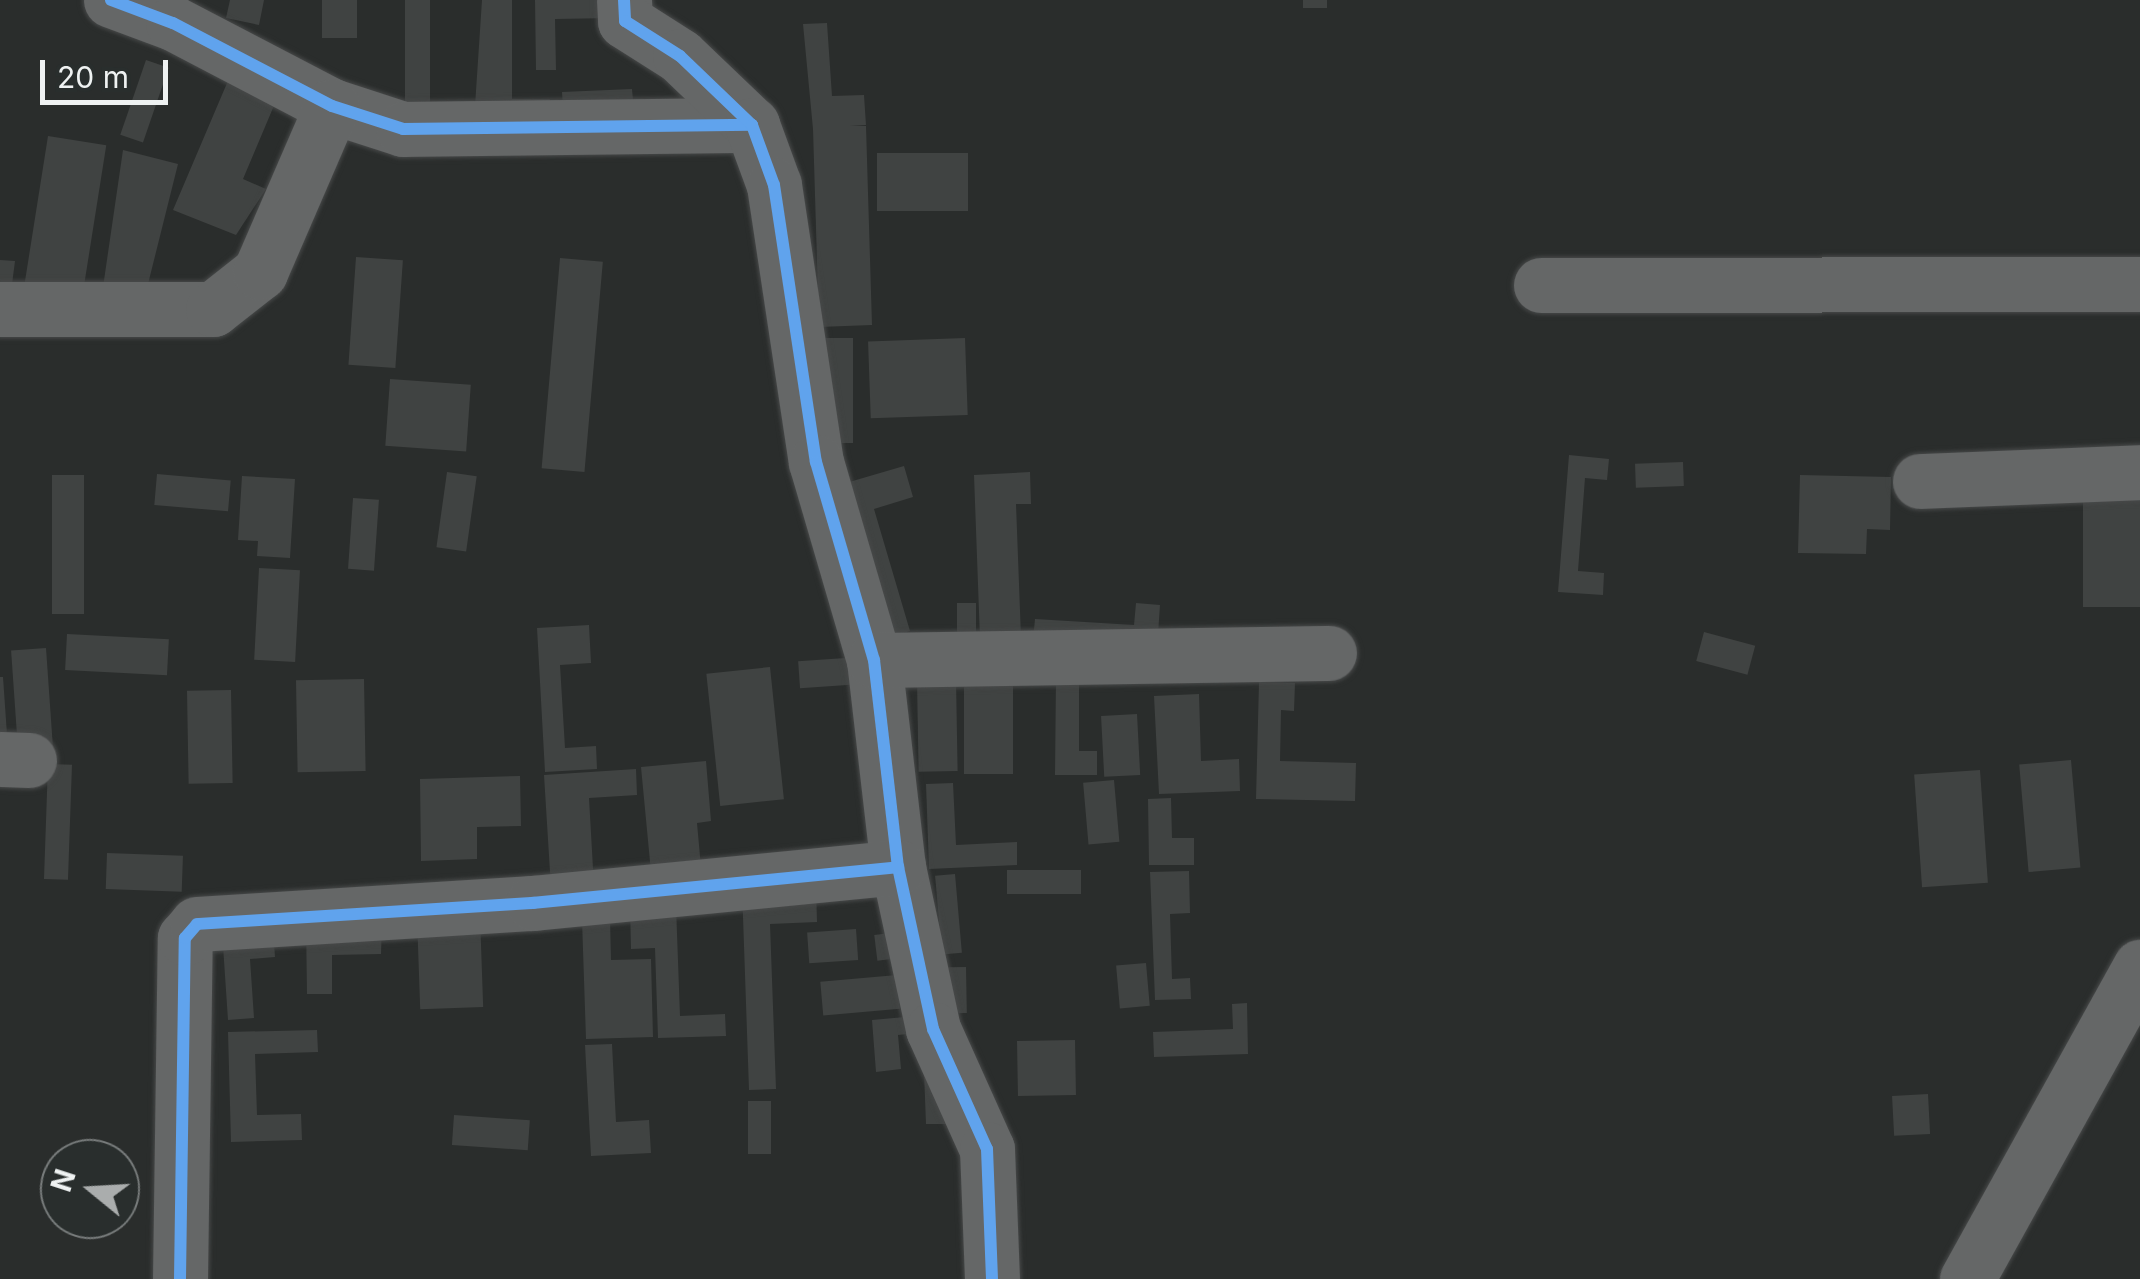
<!DOCTYPE html>
<html>
<head>
<meta charset="utf-8">
<style>
  body { margin:0 }
  #map { position:relative; width:2140px; height:1279px; overflow:hidden; background:#2a2d2c; font-family:Inter,sans-serif }
  div>[style] { position:absolute }
  .building>* { inset:0; background:#404342; transform-origin:0 0 }
  .roads { filter:drop-shadow(0 0 2px #474949) drop-shadow(0 0 2px #474949) }
  .minor>* { height:55px; margin:-27.5px; padding:0 27.5px; transform-origin:27.5px; border-radius:27.5px; background:#656767 }
  .cycleway>* { height:12px; margin:-6px; padding:0 6px; transform-origin:6px; border-radius:6px; background:#60a3ed }
  span { translate:-50% -50%; white-space:nowrap; text-align:center; line-height:1.15; -webkit-text-stroke:10px #292e2d; paint-order:stroke }
  .north { position:absolute; left:40px; top:1139px; width:100px; height:100px; box-sizing:border-box; background:#292e2d; border:2px solid #787c7c; border-radius:50%; rotate:288deg; font-size:28px; font-weight:700; line-height:40px; text-align:center; color:#eff2f2 }
  .north::after { content:''; display:block; margin:auto; width:35px; height:45px; background:#aaadad; clip-path:polygon(50% 0,100% 100%,50% 72%,0 100%) }
  .scale { position:absolute; left:40px; top:60px; width:128px; height:45px; box-sizing:border-box; border:5px solid #eff2f2; border-top:0; padding-left:12px; font-size:30px; line-height:35px; white-space:nowrap; color:#eff2f2; -webkit-text-stroke:8px #292e2d; paint-order:stroke }
</style>
</head>
<body>
<div id="map">
  <div class="building">
    <i style="clip-path:polygon(230px 0,264px 0,259px 25px,226px 18px)"></i>
    <i style="left:322px;top:0;width:35px;height:38px"></i>
    <i style="left:405px;top:0;width:25px;height:112px"></i>
    <i style="clip-path:polygon(482px 0,512px 0,512px 99px,550px 99px,547px 107px,475px 106px)"></i>
    <i style="clip-path:polygon(535px 0,613px 0,613px 18px,555px 19px,556px 70px,536px 70px)"></i>
    <i style="left:1303px;top:0;width:24px;height:8px"></i>
    <i style="clip-path:polygon(827px 23px,832px 96px,864px 95px,866px 125px,850px 126px,866px 126px,872px 325px,819px 327px,813px 129px,803px 24px)"></i>
    <i style="left:146px;top:60px;width:24px;height:79px;rotate:19deg"></i>
    <i style="clip-path:polygon(233px 69px,281px 89px,243px 179px,266px 189px,236px 235px,173px 210px)"></i>
    <i style="clip-path:polygon(632px 89px,633px 100px,563px 108px,562px 92px)"></i>
    <i style="left:48px;top:136px;width:59px;height:155px;rotate:9deg"></i>
    <i style="clip-path:polygon(123px 150px,178px 164px,145px 296px,102px 294px)"></i>
    <i style="left:877px;top:153px;width:91px;height:58px"></i>
    <i style="left:356px;top:257px;width:47px;height:108px;rotate:4deg"></i>
    <i style="left:560px;top:258px;width:43px;height:211px;rotate:5deg"></i>
    <i style="clip-path:polygon(0 260px,15px 261px,10px 300px,0 298px)"></i>
    <i style="left:824px;top:338px;width:29px;height:105px"></i>
    <i style="left:965px;top:338px;width:77px;height:97px;rotate:88deg"></i>
    <i style="left:390px;top:379px;width:81px;height:67px;rotate:4deg"></i>
    <i style="clip-path:polygon(1569px 455px,1609px 459px,1607px 480px,1585px 478px,1578px 571px,1604px 573px,1603px 595px,1558px 592px)"></i>
    <i style="left:1683px;top:462px;width:24px;height:48px;rotate:88deg"></i>
    <i style="clip-path:polygon(904px 466px,913px 497px,874px 509px,910px 631px,884px 639px,839px 485px)"></i>
    <i style="left:447px;top:472px;width:30px;height:76px;rotate:8deg"></i>
    <i style="clip-path:polygon(1030px 472px,1031px 504px,1016px 504px,1021px 637px,980px 639px,974px 475px)"></i>
    <i style="left:157px;top:474px;width:74px;height:31px;rotate:5deg"></i>
    <i style="left:52px;top:475px;width:32px;height:139px"></i>
    <i style="clip-path:polygon(1800px 475px,1891px 477px,1890px 530px,1867px 529px,1866px 554px,1798px 553px)"></i>
    <i style="clip-path:polygon(242px 476px,295px 479px,290px 558px,257px 556px,258px 541px,238px 540px)"></i>
    <i style="left:2140px;top:496px;width:111px;height:57px;rotate:90deg"></i>
    <i style="left:353px;top:498px;width:26px;height:71px;rotate:4deg"></i>
    <i style="left:259px;top:568px;width:41px;height:92px;rotate:3deg"></i>
    <i style="left:957px;top:603px;width:19px;height:39px"></i>
    <i style="clip-path:polygon(1136px 603px,1160px 605px,1157px 649px,1033px 640px,1035px 619px,1134px 625px)"></i>
    <i style="clip-path:polygon(589px 625px,591px 663px,560px 665px,565px 748px,596px 746px,597px 769px,545px 772px,537px 628px)"></i>
    <i style="left:1704px;top:632px;width:53px;height:30px;rotate:15deg"></i>
    <i style="left:67px;top:634px;width:102px;height:36px;rotate:3deg"></i>
    <i style="left:46px;top:648px;width:100px;height:35px;rotate:86deg"></i>
    <i style="left:860px;top:657px;width:27px;height:62px;rotate:86deg"></i>
    <i style="left:770px;top:667px;width:133px;height:64px;rotate:84deg"></i>
    <i style="clip-path:polygon(1056px 676px,1079px 676px,1079px 751px,1097px 751px,1097px 775px,1055px 775px)"></i>
    <i style="clip-path:polygon(0 677px,3px 677px,8px 749px,0 749px)"></i>
    <i style="left:964px;top:677px;width:49px;height:97px"></i>
    <i style="left:364px;top:679px;width:92px;height:68px;rotate:89deg"></i>
    <i style="left:956px;top:679px;width:92px;height:39px;rotate:89deg"></i>
    <i style="clip-path:polygon(1259px 682px,1295px 683px,1294px 711px,1281px 710px,1280px 761px,1356px 763px,1355px 801px,1256px 799px)"></i>
    <i style="left:231px;top:690px;width:93px;height:44px;rotate:89deg"></i>
    <i style="clip-path:polygon(1199px 694px,1201px 761px,1239px 759px,1240px 791px,1159px 794px,1154px 696px)"></i>
    <i style="left:1137px;top:714px;width:61px;height:36px;rotate:87deg"></i>
    <i style="left:2071px;top:760px;width:108px;height:52px;rotate:85deg"></i>
    <i style="clip-path:polygon(706px 761px,711px 821px,697px 823px,701px 867px,651px 872px,641px 767px)"></i>
    <i style="left:48px;top:764px;width:24px;height:115px;rotate:2deg"></i>
    <i style="clip-path:polygon(636px 769px,637px 795px,589px 798px,594px 886px,551px 888px,544px 775px)"></i>
    <i style="left:1980px;top:770px;width:113px;height:66px;rotate:86deg"></i>
    <i style="clip-path:polygon(520px 776px,521px 826px,477px 827px,477px 859px,421px 861px,420px 779px)"></i>
    <i style="left:1114px;top:780px;width:62px;height:31px;rotate:85deg"></i>
    <i style="clip-path:polygon(953px 783px,956px 845px,1017px 842px,1017px 865px,929px 869px,926px 784px)"></i>
    <i style="clip-path:polygon(1171px 798px,1172px 838px,1194px 838px,1194px 865px,1149px 865px,1148px 799px)"></i>
    <i style="left:107px;top:853px;width:76px;height:36px;rotate:2deg"></i>
    <i style="left:1007px;top:870px;width:74px;height:24px"></i>
    <i style="clip-path:polygon(1189px 871px,1190px 913px,1170px 914px,1172px 979px,1190px 978px,1191px 999px,1155px 1000px,1150px 872px)"></i>
    <i style="left:955px;top:874px;width:79px;height:20px;rotate:85deg"></i>
    <i style="clip-path:polygon(816px 886px,817px 922px,770px 924px,776px 1089px,749px 1090px,742px 888px)"></i>
    <i style="clip-path:polygon(676px 906px,680px 1016px,725px 1014px,726px 1036px,658px 1038px,655px 948px,631px 949px,630px 907px)"></i>
    <i style="left:480px;top:916px;width:91px;height:63px;rotate:88deg"></i>
    <i style="clip-path:polygon(610px 918px,611px 960px,651px 959px,653px 1037px,586px 1039px,582px 920px)"></i>
    <i style="clip-path:polygon(306px 924px,382px 924px,381px 954px,332px 955px,332px 994px,307px 994px)"></i>
    <i style="clip-path:polygon(273px 928px,275px 957px,250px 959px,254px 1018px,228px 1020px,222px 931px)"></i>
    <i style="left:856px;top:929px;width:31px;height:49px;rotate:86deg"></i>
    <i style="left:906px;top:931px;width:26px;height:32px;rotate:83deg"></i>
    <i style="left:1146px;top:963px;width:43px;height:30px;rotate:85deg"></i>
    <i style="left:966px;top:967px;width:46px;height:18px;rotate:89deg"></i>
    <i style="left:897px;top:975px;width:34px;height:77px;rotate:85deg"></i>
    <i style="clip-path:polygon(1247px 1003px,1248px 1054px,1154px 1057px,1153px 1032px,1233px 1029px,1232px 1004px)"></i>
    <i style="clip-path:polygon(916px 1016px,917px 1033px,898px 1035px,901px 1069px,876px 1072px,872px 1020px)"></i>
    <i style="clip-path:polygon(317px 1030px,318px 1052px,255px 1054px,257px 1115px,301px 1114px,302px 1140px,231px 1142px,228px 1032px)"></i>
    <i style="left:1075px;top:1040px;width:55px;height:58px;rotate:89deg"></i>
    <i style="clip-path:polygon(612px 1044px,616px 1122px,649px 1120px,651px 1153px,591px 1156px,585px 1045px)"></i>
    <i style="clip-path:polygon(924px 1072px,948px 1124px,926px 1124px)"></i>
    <i style="left:1928px;top:1094px;width:40px;height:36px;rotate:87deg"></i>
    <i style="left:748px;top:1101px;width:23px;height:53px"></i>
    <i style="left:454px;top:1115px;width:76px;height:30px;rotate:4deg"></i>
  </div>
  <div class="roads">
    <div class="minor">
      <i style="left:111px;top:0;width:66px;rotate:20.4deg"></i>
      <i style="left:173px;top:23px;width:179px;rotate:27.6deg"></i>
      <i style="left:332px;top:106px;width:75px;rotate:17.9deg"></i>
      <i style="left:403px;top:129px;width:349px;rotate:-0.7deg"></i>
      <i style="left:624px;top:0;width:21px;rotate:87deg"></i>
      <i style="left:625px;top:21px;width:65px;rotate:32.5deg"></i>
      <i style="left:680px;top:56px;width:100px;rotate:43.8deg"></i>
      <i style="left:752px;top:125px;width:64px;rotate:69.9deg"></i>
      <i style="left:774px;top:185px;width:280px;rotate:81.4deg"></i>
      <i style="left:816px;top:462px;width:206px;rotate:73.7deg"></i>
      <i style="left:874px;top:660px;width:208px;rotate:83.4deg"></i>
      <i style="left:898px;top:867px;width:166px;rotate:77.8deg"></i>
      <i style="left:933px;top:1029px;width:132px;rotate:65.8deg"></i>
      <i style="left:987px;top:1149px;width:130px;rotate:87.8deg"></i>
      <i style="left:1541px;top:285px;width:599px;rotate:-0.1deg"></i>
      <i style="left:0;top:309px;width:213px"></i>
      <i style="left:213px;top:309px;width:60px;rotate:-38.2deg"></i>
      <i style="left:260px;top:272px;width:181px;rotate:-66.6deg"></i>
      <i style="left:1920px;top:481px;width:220px;rotate:-2.3deg"></i>
      <i style="left:874px;top:660px;width:455px;rotate:-0.9deg"></i>
      <i style="left:0;top:759px;width:29px;rotate:2deg"></i>
      <i style="left:180px;top:1279px;width:341px;rotate:-89.2deg"></i>
      <i style="left:185px;top:938px;width:18px;rotate:-49deg"></i>
      <i style="left:197px;top:924px;width:337px;rotate:-3.6deg"></i>
      <i style="left:533px;top:903px;width:367px;rotate:-5.6deg"></i>
      <i style="left:1967px;top:1279px;width:357px;rotate:-61deg"></i>
    </div>
  </div>
  <div class="cycleway">
    <i style="left:111px;top:0;width:66px;rotate:20.4deg"></i>
    <i style="left:173px;top:23px;width:179px;rotate:27.6deg"></i>
    <i style="left:332px;top:106px;width:75px;rotate:17.9deg"></i>
    <i style="left:403px;top:129px;width:349px;rotate:-0.7deg"></i>
    <i style="left:624px;top:0;width:21px;rotate:87deg"></i>
    <i style="left:625px;top:21px;width:65px;rotate:32.5deg"></i>
    <i style="left:680px;top:56px;width:100px;rotate:43.8deg"></i>
    <i style="left:752px;top:125px;width:64px;rotate:69.9deg"></i>
    <i style="left:774px;top:185px;width:280px;rotate:81.4deg"></i>
    <i style="left:816px;top:462px;width:206px;rotate:73.7deg"></i>
    <i style="left:874px;top:660px;width:208px;rotate:83.4deg"></i>
    <i style="left:898px;top:867px;width:166px;rotate:77.8deg"></i>
    <i style="left:933px;top:1029px;width:132px;rotate:65.8deg"></i>
    <i style="left:987px;top:1149px;width:130px;rotate:87.8deg"></i>
    <i style="left:180px;top:1279px;width:341px;rotate:-89.2deg"></i>
    <i style="left:185px;top:938px;width:18px;rotate:-49deg"></i>
    <i style="left:197px;top:924px;width:337px;rotate:-3.6deg"></i>
    <i style="left:533px;top:903px;width:367px;rotate:-5.6deg"></i>
  </div>
  <div class="north">N</div>
  <div class="scale">20 m</div>
</div>
</body>
</html>
